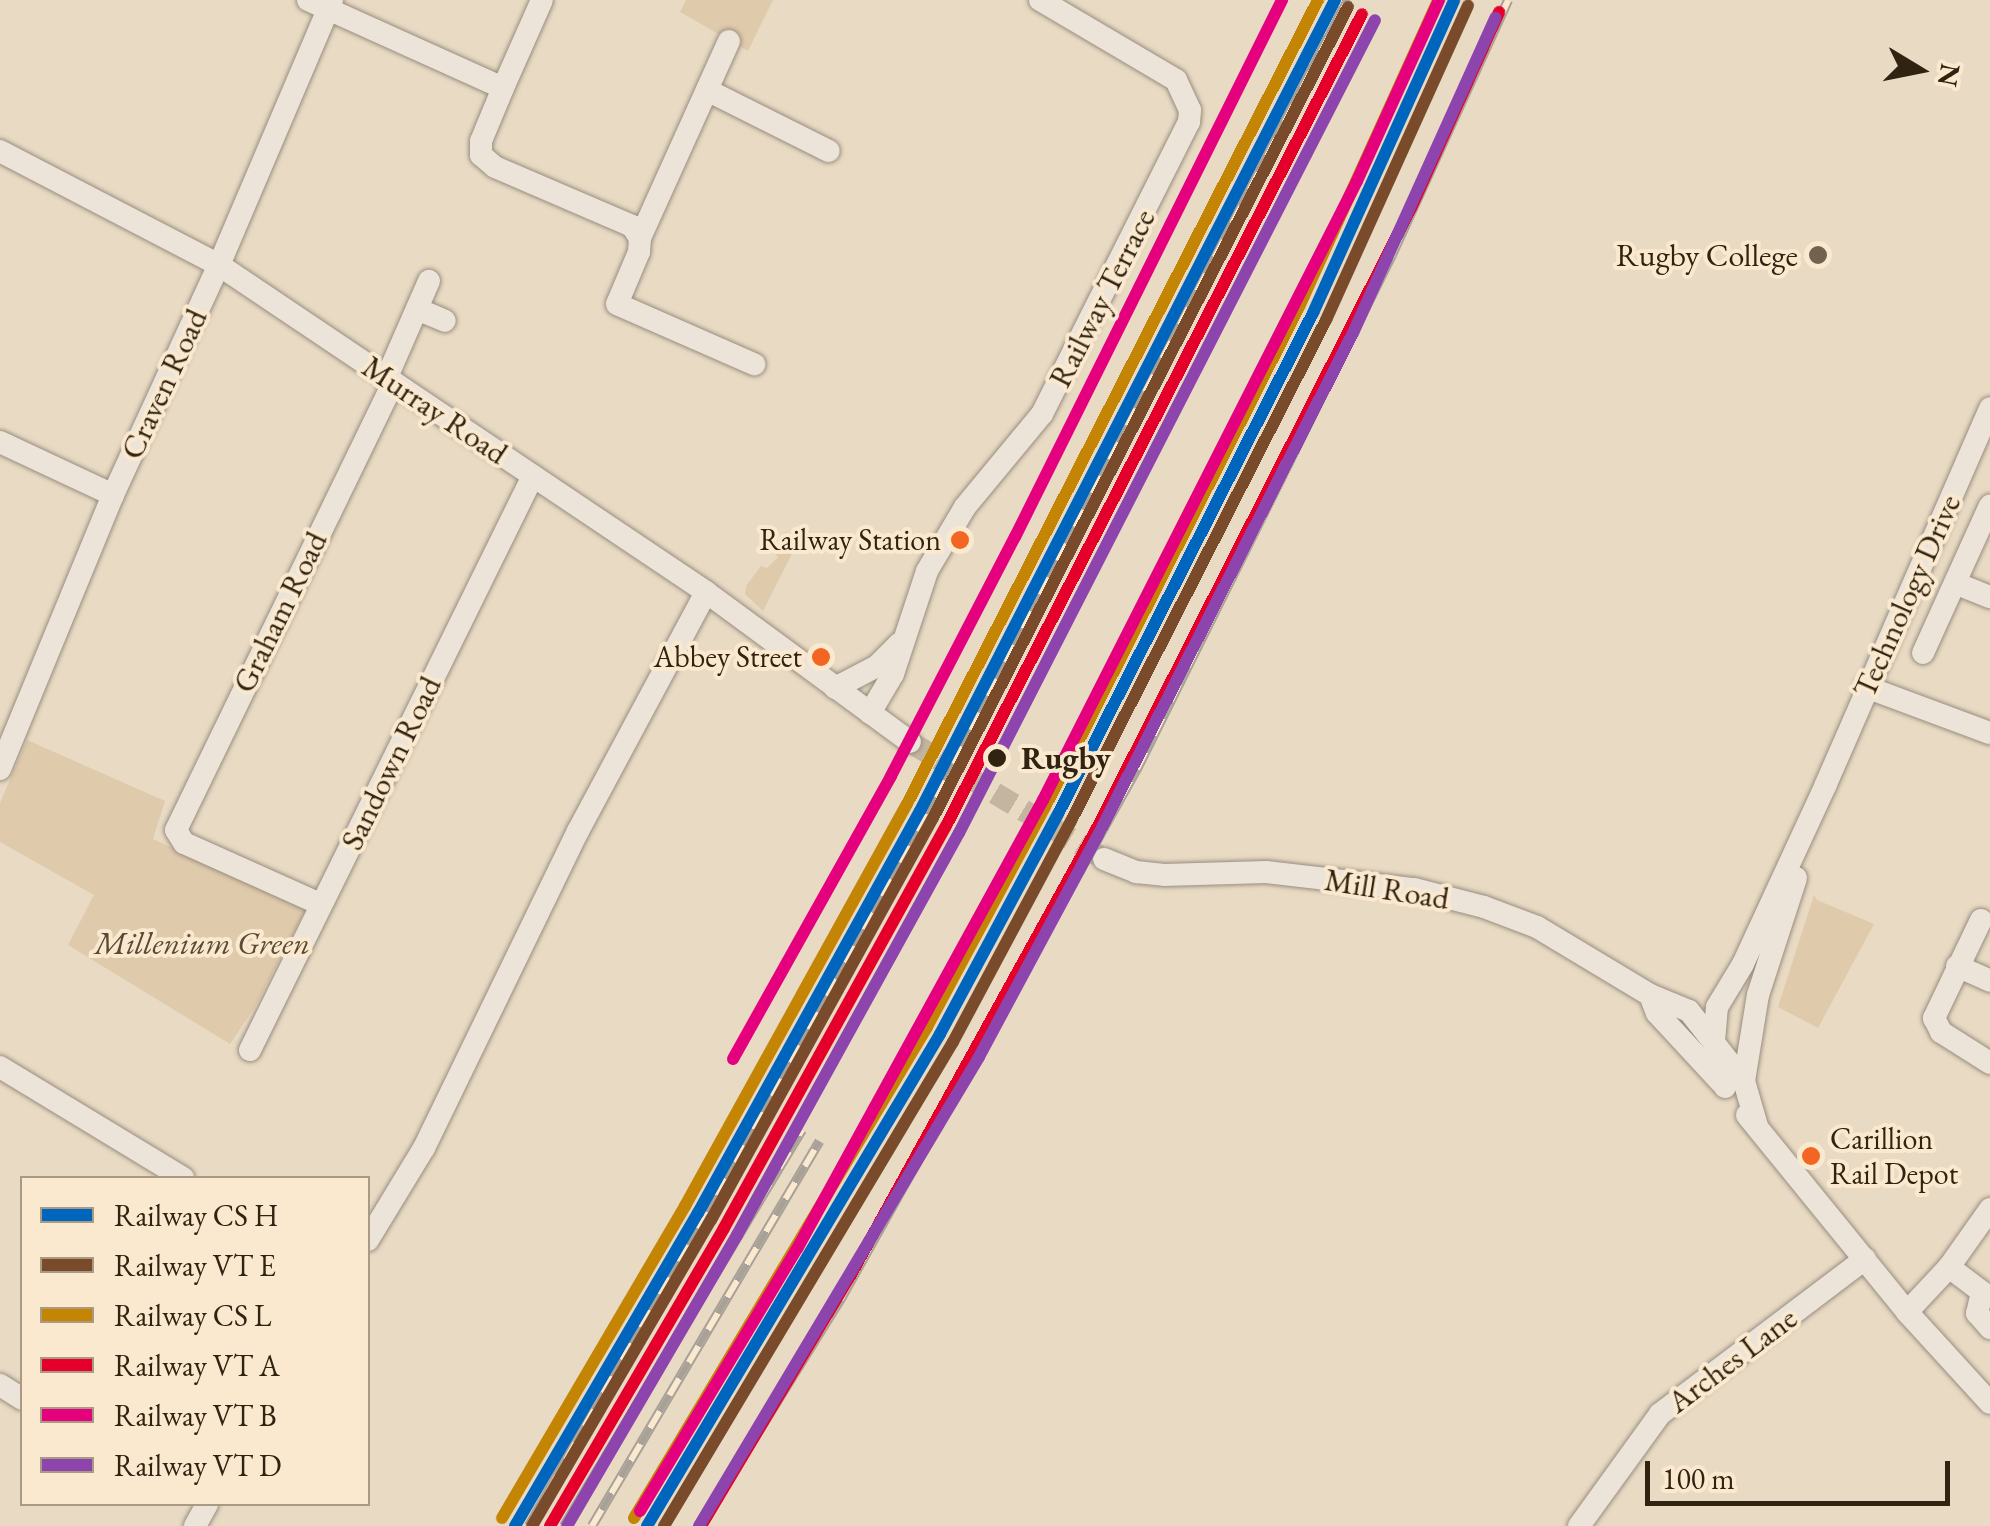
<!DOCTYPE html>
<html>
<head>
<meta charset="utf-8">
<style>
  body { margin:0 }
  #map { position:relative; width:1990px; height:1526px; overflow:hidden; background:#e9dac4; font-family:"EB Garamond",serif }
  div>[style] { position:absolute }
  .green>* { inset:0; background:#dfcaac }
  .minor-tunnel>* { height:22px; margin-top:-11px; transform-origin:0; background:repeating-linear-gradient(90deg,#c4b5a0 0 22px,transparent 0 33px) }
  .roads { filter:drop-shadow(0 0 2px #988e7f) drop-shadow(0 0 2px #988e7f) }
  .minor>* { height:22px; margin:-11px; padding:0 11px; transform-origin:11px; border-radius:11px; background:#ece4d9 }
  .rail>* { height:10px; margin-top:-5px; transform-origin:0; background:repeating-linear-gradient(90deg,#fae9cf 0 19px,#a8a197 0 38px); box-sizing:border-box; border-block:2px solid #a8a197 }
  .rail-1>* { height:12px; margin:-6px; padding:0 6px; transform-origin:6px; border-radius:6px; background:#0065bd }
  .rail-2>* { height:12px; margin:-6px; padding:0 6px; transform-origin:6px; border-radius:6px; background:#7a4b2a }
  .rail-3>* { height:12px; margin:-6px; padding:0 6px; transform-origin:6px; border-radius:6px; background:#c58504 }
  .rail-4>* { height:12px; margin:-6px; padding:0 6px; transform-origin:6px; border-radius:6px; background:#e4002b }
  .rail-5>* { height:12px; margin:-6px; padding:0 6px; transform-origin:6px; border-radius:6px; background:#e5007d }
  .rail-6>* { height:12px; margin:-6px; padding:0 6px; transform-origin:6px; border-radius:6px; background:#8e44ad }
  .dots>* { width:28px; height:28px; translate:-50% -50%; box-sizing:border-box; border:5px solid #fae9cf; border-radius:50% }
  span { translate:-50% -50%; white-space:nowrap; text-align:center; line-height:1.15; -webkit-text-stroke:8px #fae9cf; paint-order:stroke }
  .bus-label { font-size:30px; color:#302311 }
  .right { translate:-100% -50%; text-align:right }
  .left { translate:0 -50%; text-align:left }
  .poi-label { font-size:32px; color:#302311 }
  .street-label { font-size:32px; color:#302311 }
  .stop-label { font-size:32px; color:#302311; font-weight:700 }
  .park-label { font-size:32px; color:#5a4a33; font-style:italic }
  .legend { position:absolute; left:20px; top:1176px; width:350px; height:330px; box-sizing:border-box; background:#fae9cf; border:2px solid #a99a83; margin:0; padding:12px 18px; list-style:none; font-size:30px; color:#302311 }
  .legend li { display:flex; align-items:center; gap:20px; height:50px }
  .legend b { width:50px; border:2px solid #a99a83 }
  .north { position:absolute; left:1870px; top:20px; width:100px; height:100px; -webkit-text-stroke:8px #fae9cf; paint-order:stroke; rotate:100deg; font-size:28px; font-weight:700; line-height:40px; text-align:center; color:#302311 }
  .north::after { content:''; display:block; margin:auto; width:35px; height:45px; background:#302311; clip-path:polygon(50% 0,100% 100%,50% 72%,0 100%) }
  .scale { position:absolute; left:1645px; top:1461px; width:305px; height:45px; box-sizing:border-box; border:5px solid #302311; border-top:0; padding-left:12px; font-size:30px; line-height:35px; white-space:nowrap; color:#302311; -webkit-text-stroke:8px #fae9cf; paint-order:stroke }
</style>
</head>
<body>
<div id="map">
  <div class="green">
    <i style="clip-path:polygon(686px 0,773px 0,748px 51px,680px 12px)"></i>
    <i style="clip-path:polygon(785px 532px,801px 536px,763px 611px,745px 594px,746px 586px,761px 566px,767px 568px,778px 557px,773px 551px)"></i>
    <i style="clip-path:polygon(27px 740px,165px 801px,153px 839px,306px 909px,256px 1005px,230px 1044px,68px 945px,94px 895px,0 842px,0 803px)"></i>
    <i style="clip-path:polygon(1814px 895px,1817px 900px,1874px 924px,1818px 1028px,1778px 1007px)"></i>
  </div>
  <div class="minor-tunnel">
    <i style="left:910px;top:742px;width:227px;rotate:31.1deg"></i>
  </div>
  <div class="roads">
    <div class="minor">
      <i style="left:308px;top:0;width:214px;rotate:24.3deg"></i>
      <i style="left:503px;top:88px;width:57px;rotate:112.5deg"></i>
      <i style="left:481px;top:141px;width:14px;rotate:90deg"></i>
      <i style="left:481px;top:155px;width:18px;rotate:41deg"></i>
      <i style="left:495px;top:167px;width:149px;rotate:23.3deg"></i>
      <i style="left:632px;top:226px;width:14px;rotate:56deg"></i>
      <i style="left:640px;top:238px;width:14px;rotate:94deg"></i>
      <i style="left:639px;top:252px;width:56px;rotate:112.9deg"></i>
      <i style="left:617px;top:304px;width:150px;rotate:23.7deg"></i>
      <i style="left:503px;top:88px;width:96px;rotate:-66.1deg"></i>
      <i style="left:707px;top:90px;width:136px;rotate:26.6deg"></i>
      <i style="left:0;top:151px;width:247px;rotate:27.5deg"></i>
      <i style="left:219px;top:265px;width:587px;rotate:33.88deg"></i>
      <i style="left:706px;top:592px;width:253px;rotate:36.3deg"></i>
      <i style="left:640px;top:238px;width:216px;rotate:-65.7deg"></i>
      <i style="left:417px;top:309px;width:30px;rotate:23deg"></i>
      <i style="left:387px;top:377px;width:105px;rotate:-66.4deg"></i>
      <i style="left:0;top:442px;width:125px;rotate:25.1deg"></i>
      <i style="left:1955px;top:583px;width:38px;rotate:22deg"></i>
      <i style="left:1923px;top:653px;width:162px;rotate:-65.6deg"></i>
      <i style="left:1866px;top:687px;width:132px;rotate:20.4deg"></i>
      <i style="left:835px;top:688px;width:47px;rotate:-27.6deg"></i>
      <i style="left:877px;top:666px;width:31px;rotate:-45deg"></i>
      <i style="left:870px;top:713px;width:45px;rotate:-59.5deg"></i>
      <i style="left:893px;top:674px;width:108px;rotate:-71.7deg"></i>
      <i style="left:927px;top:571px;width:74px;rotate:-59.3deg"></i>
      <i style="left:965px;top:507px;width:121px;rotate:-50.4deg"></i>
      <i style="left:1042px;top:414px;width:327px;rotate:-63.3deg"></i>
      <i style="left:1189px;top:122px;width:12px;rotate:-85deg"></i>
      <i style="left:1190px;top:110px;width:33px;rotate:-115deg"></i>
      <i style="left:1176px;top:80px;width:158px;rotate:-149.5deg"></i>
      <i style="left:0;top:769px;width:296px;rotate:-67.6deg"></i>
      <i style="left:113px;top:495px;width:253px;rotate:-65.3deg"></i>
      <i style="left:219px;top:265px;width:288px;rotate:-66.9deg"></i>
      <i style="left:1104px;top:859px;width:35px;rotate:22deg"></i>
      <i style="left:1136px;top:872px;width:28px;rotate:6deg"></i>
      <i style="left:1164px;top:875px;width:102px;rotate:-1.7deg"></i>
      <i style="left:1266px;top:872px;width:149px;rotate:6.6deg"></i>
      <i style="left:1414px;top:889px;width:72px;rotate:14.4deg"></i>
      <i style="left:1484px;top:907px;width:57px;rotate:20.7deg"></i>
      <i style="left:1537px;top:927px;width:132px;rotate:31deg"></i>
      <i style="left:1650px;top:995px;width:42px;rotate:22.3deg"></i>
      <i style="left:1689px;top:1011px;width:89px;rotate:51.8deg"></i>
      <i style="left:1744px;top:1081px;width:47px;rotate:73.9deg"></i>
      <i style="left:320px;top:904px;width:149px;rotate:-155.8deg"></i>
      <i style="left:184px;top:843px;width:15px;rotate:-122deg"></i>
      <i style="left:176px;top:830px;width:498px;rotate:-64.1deg"></i>
      <i style="left:1981px;top:920px;width:109px;rotate:115.6deg"></i>
      <i style="left:1934px;top:1018px;width:16px;rotate:63deg"></i>
      <i style="left:1941px;top:1032px;width:58px;rotate:32.3deg"></i>
      <i style="left:1957px;top:966px;width:36px;rotate:24deg"></i>
      <i style="left:1650px;top:995px;width:19px;rotate:69deg"></i>
      <i style="left:1657px;top:1013px;width:94px;rotate:47.2deg"></i>
      <i style="left:250px;top:1050px;width:640px;rotate:-63.76deg"></i>
      <i style="left:0;top:1067px;width:214px;rotate:31.2deg"></i>
      <i style="left:1744px;top:1081px;width:87px;rotate:-80.8deg"></i>
      <i style="left:1758px;top:995px;width:123px;rotate:-72deg"></i>
      <i style="left:1725px;top:1087px;width:47px;rotate:-103.4deg"></i>
      <i style="left:1714px;top:1041px;width:34px;rotate:-85deg"></i>
      <i style="left:1717px;top:1007px;width:50px;rotate:-58.8deg"></i>
      <i style="left:1743px;top:964px;width:198px;rotate:-65.2deg"></i>
      <i style="left:1826px;top:784px;width:410px;rotate:-66.4deg"></i>
      <i style="left:1747px;top:1115px;width:254px;rotate:50.9deg"></i>
      <i style="left:1907px;top:1312px;width:123px;rotate:47.6deg"></i>
      <i style="left:368px;top:1240px;width:108px;rotate:-58.7deg"></i>
      <i style="left:424px;top:1148px;width:352px;rotate:-64.1deg"></i>
      <i style="left:578px;top:831px;width:271px;rotate:-61.8deg"></i>
      <i style="left:1949px;top:1267px;width:41px;rotate:37.1deg"></i>
      <i style="left:1982px;top:1292px;width:22px;rotate:103deg"></i>
      <i style="left:1977px;top:1313px;width:20px;rotate:49deg"></i>
      <i style="left:1907px;top:1312px;width:62px;rotate:-47deg"></i>
      <i style="left:1949px;top:1267px;width:71px;rotate:-54.7deg"></i>
      <i style="left:0;top:1385px;width:26px;rotate:32deg"></i>
      <i style="left:195px;top:1526px;width:25px;rotate:-61deg"></i>
      <i style="left:1579px;top:1526px;width:138px;rotate:-54.1deg"></i>
      <i style="left:1660px;top:1414px;width:257px;rotate:-37.1deg"></i>
    </div>
  </div>
  <div class="rail">
    <i style="left:529px;top:1526px;width:796px;rotate:-60.76deg"></i>
    <i style="left:918px;top:831px;width:936px;rotate:-62.64deg"></i>
    <i style="left:564px;top:1526px;width:462px;rotate:-59deg"></i>
    <i style="left:592px;top:1526px;width:447px;rotate:-59.4deg"></i>
    <i style="left:700px;top:1526px;width:272px;rotate:-58.2deg"></i>
    <i style="left:843px;top:1295px;width:603px;rotate:-60.8deg"></i>
    <i style="left:1137px;top:769px;width:574px;rotate:-63.61deg"></i>
    <i style="left:1392px;top:255px;width:280px;rotate:-65.5deg"></i>
  </div>
  <div class="rail-1">
    <i style="left:515px;top:1526px;width:363px;rotate:-59.7deg"></i>
    <i style="left:698px;top:1213px;width:459px;rotate:-61.1deg"></i>
    <i style="left:920px;top:811px;width:911px;rotate:-62.9deg"></i>
    <i style="left:647px;top:1526px;width:573px;rotate:-59.22deg"></i>
    <i style="left:940px;top:1034px;width:250px;rotate:-61.8deg"></i>
    <i style="left:1058px;top:814px;width:562px;rotate:-63.02deg"></i>
    <i style="left:1313px;top:313px;width:343px;rotate:-65.7deg"></i>
  </div>
  <div class="rail-2">
    <i style="left:532px;top:1526px;width:355px;rotate:-59.7deg"></i>
    <i style="left:711px;top:1220px;width:459px;rotate:-61.1deg"></i>
    <i style="left:933px;top:818px;width:911px;rotate:-62.9deg"></i>
    <i style="left:664px;top:1526px;width:564px;rotate:-59.16deg"></i>
    <i style="left:953px;top:1042px;width:251px;rotate:-61.9deg"></i>
    <i style="left:1071px;top:821px;width:562px;rotate:-63.02deg"></i>
    <i style="left:1326px;top:320px;width:345px;rotate:-65.7deg"></i>
  </div>
  <div class="rail-3">
    <i style="left:502px;top:1518px;width:362px;rotate:-59.6deg"></i>
    <i style="left:685px;top:1206px;width:459px;rotate:-61.1deg"></i>
    <i style="left:907px;top:804px;width:903px;rotate:-62.92deg"></i>
    <i style="left:634px;top:1518px;width:572px;rotate:-59.17deg"></i>
    <i style="left:927px;top:1027px;width:250px;rotate:-61.8deg"></i>
    <i style="left:1045px;top:807px;width:561px;rotate:-63.07deg"></i>
    <i style="left:1299px;top:307px;width:337px;rotate:-65.6deg"></i>
  </div>
  <div class="rail-4">
    <i style="left:550px;top:1526px;width:345px;rotate:-59.7deg"></i>
    <i style="left:724px;top:1228px;width:459px;rotate:-61.1deg"></i>
    <i style="left:946px;top:826px;width:912px;rotate:-62.87deg"></i>
    <i style="left:701px;top:1526px;width:289px;rotate:-59.2deg"></i>
    <i style="left:849px;top:1278px;width:514px;rotate:-61.14deg"></i>
    <i style="left:1097px;top:828px;width:695px;rotate:-63.14deg"></i>
    <i style="left:1411px;top:208px;width:215px;rotate:-65.8deg"></i>
  </div>
  <div class="rail-5">
    <i style="left:733px;top:1059px;width:324px;rotate:-60.8deg"></i>
    <i style="left:891px;top:776px;width:269px;rotate:-62.6deg"></i>
    <i style="left:1015px;top:537px;width:600px;rotate:-63.56deg"></i>
    <i style="left:640px;top:1511px;width:305px;rotate:-59.1deg"></i>
    <i style="left:797px;top:1249px;width:512px;rotate:-61.28deg"></i>
    <i style="left:1043px;top:800px;width:694px;rotate:-63.1deg"></i>
    <i style="left:1357px;top:181px;width:199px;rotate:-65.6deg"></i>
  </div>
  <div class="rail-6">
    <i style="left:567px;top:1526px;width:337px;rotate:-59.7deg"></i>
    <i style="left:737px;top:1235px;width:459px;rotate:-61.1deg"></i>
    <i style="left:959px;top:833px;width:913px;rotate:-62.9deg"></i>
    <i style="left:699px;top:1526px;width:546px;rotate:-59.16deg"></i>
    <i style="left:979px;top:1057px;width:252px;rotate:-61.8deg"></i>
    <i style="left:1098px;top:835px;width:563px;rotate:-63.07deg"></i>
    <i style="left:1353px;top:333px;width:346px;rotate:-65.7deg"></i>
  </div>
  <div class="dots">
    <i style="left:1818px;top:255px;background:#716350"></i>
    <i style="left:960px;top:540px;background:#f26522"></i>
    <i style="left:821px;top:657px;background:#f26522"></i>
    <i style="left:997px;top:758px;background:#302311"></i>
    <i style="left:1811px;top:1156px;background:#f26522"></i>
  </div>
  <div class="bus-label">
    <span class="right" style="left:941px;top:540px">Railway Station</span>
    <span class="right" style="left:802px;top:657px">Abbey Street</span>
    <span class="left" style="left:1830px;top:1156px">Carillion<br>Rail Depot</span>
  </div>
  <div class="poi-label">
    <span class="right" style="left:1798px;top:255px">Rugby College</span>
  </div>
  <div class="street-label">
    <span style="left:1102px;top:298px;rotate:-63deg">Railway Terrace</span>
    <span style="left:164px;top:384px;rotate:-65deg">Craven Road</span>
    <span style="left:435px;top:410px;rotate:34deg">Murray Road</span>
    <span style="left:1907px;top:596px;rotate:-66deg">Technology Drive</span>
    <span style="left:280px;top:612px;rotate:-64deg">Graham Road</span>
    <span style="left:391px;top:763px;rotate:-64deg">Sandown Road</span>
    <span style="left:1387px;top:889px;rotate:9deg">Mill Road</span>
    <span style="left:1732px;top:1360px;rotate:-37deg">Arches Lane</span>
  </div>
  <div class="stop-label">
    <span class="left" style="left:1021px;top:758px">Rugby</span>
  </div>
  <div class="park-label">
    <span style="left:202px;top:943px">Millenium Green</span>
  </div>
  <ul class="legend">
  <li><b style="height:12px;background:#0065bd"></b>Railway CS H</li>
  <li><b style="height:12px;background:#7a4b2a"></b>Railway VT E</li>
  <li><b style="height:12px;background:#c58504"></b>Railway CS L</li>
  <li><b style="height:12px;background:#e4002b"></b>Railway VT A</li>
  <li><b style="height:12px;background:#e5007d"></b>Railway VT B</li>
  <li><b style="height:12px;background:#8e44ad"></b>Railway VT D</li>
  </ul>
  <div class="north">N</div>
  <div class="scale">100 m</div>
</div>
</body>
</html>
